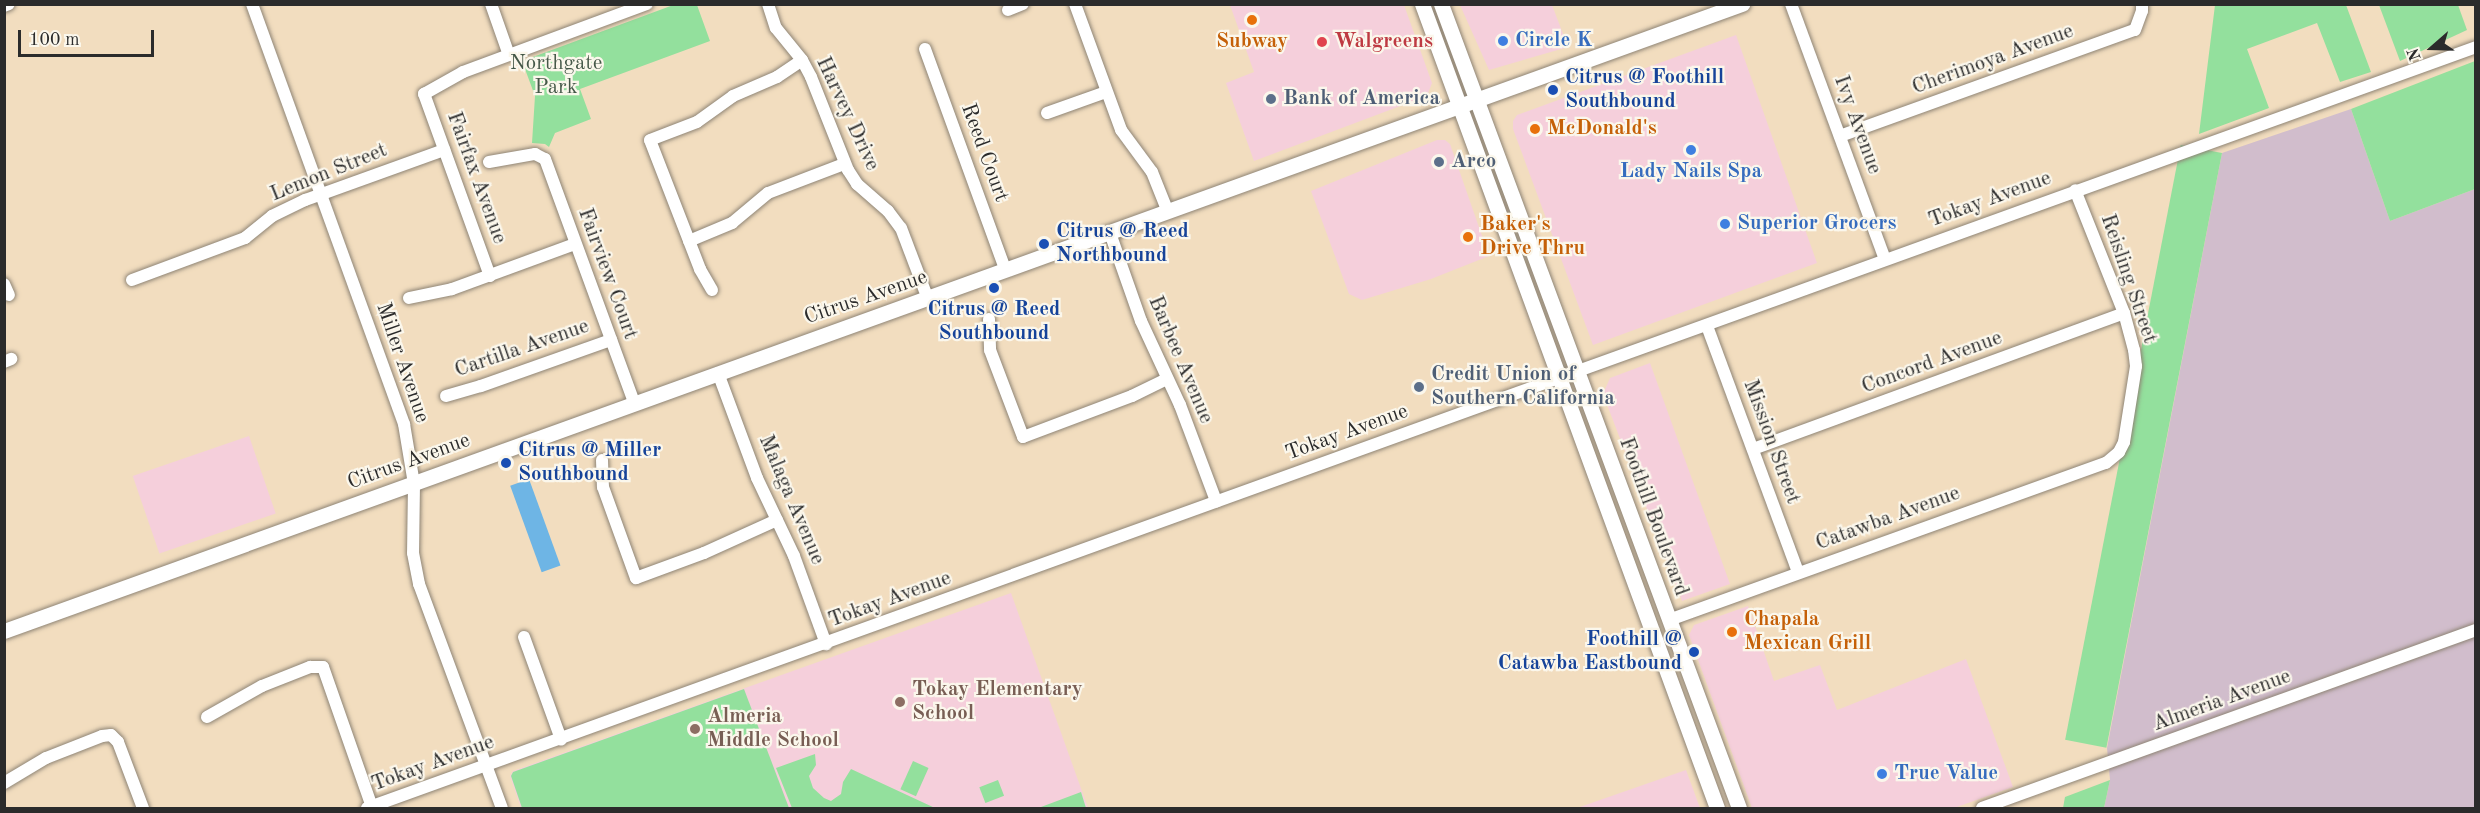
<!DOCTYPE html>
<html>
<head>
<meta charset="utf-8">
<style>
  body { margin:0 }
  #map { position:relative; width:2480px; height:813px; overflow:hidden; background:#f2ddbf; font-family:"Old Standard TT",serif }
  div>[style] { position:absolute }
  .built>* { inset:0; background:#f5cfdb; transform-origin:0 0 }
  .industrial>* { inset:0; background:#d1bdcc }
  .green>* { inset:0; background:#93e09d; transform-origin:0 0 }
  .water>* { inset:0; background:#6eb5e5; transform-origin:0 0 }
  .roads { filter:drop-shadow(0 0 2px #8e8475) drop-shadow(0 0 2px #8e8475) }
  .minor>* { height:12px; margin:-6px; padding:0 6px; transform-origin:6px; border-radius:6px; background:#fff }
  .major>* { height:15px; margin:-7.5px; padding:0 7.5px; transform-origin:7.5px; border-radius:7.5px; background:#fff }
  .dots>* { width:16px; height:16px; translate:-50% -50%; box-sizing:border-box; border:3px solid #fbf7ec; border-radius:50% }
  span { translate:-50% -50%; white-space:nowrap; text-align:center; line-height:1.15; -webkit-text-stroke:4.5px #fbf7ec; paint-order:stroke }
  .shop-label { font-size:21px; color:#366cbe; font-weight:700 }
  .left { translate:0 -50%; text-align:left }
  .food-label { font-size:21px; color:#c56008; font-weight:700 }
  .health-label { font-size:21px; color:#be3a42; font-weight:700 }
  .street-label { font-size:21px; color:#2b2b2b }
  .park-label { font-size:21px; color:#455848 }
  .transit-label { font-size:21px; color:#164399; font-weight:700 }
  .right { translate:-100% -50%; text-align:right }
  .service-label { font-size:21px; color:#4e5e75; font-weight:700 }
  .education-label { font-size:21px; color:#785e54; font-weight:700 }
  .frame { position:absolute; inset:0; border:6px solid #2b2b2b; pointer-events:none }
  .north { position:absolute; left:2402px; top:18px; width:60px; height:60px; -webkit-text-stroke:4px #fbf7ec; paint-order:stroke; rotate:250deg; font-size:16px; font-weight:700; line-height:24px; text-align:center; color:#2b2b2b }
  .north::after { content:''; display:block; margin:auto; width:21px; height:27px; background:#2b2b2b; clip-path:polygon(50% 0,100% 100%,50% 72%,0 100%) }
  .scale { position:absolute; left:18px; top:30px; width:136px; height:27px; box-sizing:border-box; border:3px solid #2b2b2b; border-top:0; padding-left:8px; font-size:18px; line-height:21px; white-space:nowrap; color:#2b2b2b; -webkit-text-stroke:4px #fbf7ec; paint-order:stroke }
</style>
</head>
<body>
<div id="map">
  <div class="built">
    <i style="clip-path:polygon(1230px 5px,1404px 5px,1432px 83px,1427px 96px,1254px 161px,1226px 83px,1254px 72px)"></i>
    <i style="clip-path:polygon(1460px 5px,1552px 5px,1568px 47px,1489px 70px)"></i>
    <i style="clip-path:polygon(1736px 35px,1817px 263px,1593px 345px,1513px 129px,1513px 121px,1517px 115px)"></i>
    <i style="clip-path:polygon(1437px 140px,1445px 140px,1450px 144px,1489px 256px,1431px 279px,1362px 300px,1349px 294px,1311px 191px)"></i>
    <i style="clip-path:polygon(1650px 363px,1730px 584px,1682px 601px,1603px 394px,1610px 378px)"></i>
    <i style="left:249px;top:436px;width:82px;height:123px;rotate:71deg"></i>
    <i style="clip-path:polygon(1011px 593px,1088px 808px,521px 808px,510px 776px,513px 771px)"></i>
    <i style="clip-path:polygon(1748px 606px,1774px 681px,1820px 665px,1837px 710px,1966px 659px,2013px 787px,1954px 808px,1752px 808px,1689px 635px,1694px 625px)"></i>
    <i style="clip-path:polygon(1686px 770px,1700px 808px,1577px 808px)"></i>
  </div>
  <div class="industrial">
    <i style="clip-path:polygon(2351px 109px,2390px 221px,2475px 189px,2475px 808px,2104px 808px,2110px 780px,2107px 748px,2222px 153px)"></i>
  </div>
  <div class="green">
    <i style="clip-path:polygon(676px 4px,697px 5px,710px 41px,580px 89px,591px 119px,555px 133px,549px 147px,545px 144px,532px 143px,535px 96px,522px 61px)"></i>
    <i style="clip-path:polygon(2215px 5px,2346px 5px,2371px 72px,2340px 82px,2317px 23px,2247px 49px,2269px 108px,2199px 134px)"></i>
    <i style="clip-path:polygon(2379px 5px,2458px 5px,2467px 30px,2400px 61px)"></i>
    <i style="clip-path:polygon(2475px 61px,2475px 189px,2390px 221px,2351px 109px)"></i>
    <i style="left:2222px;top:153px;width:606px;height:42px;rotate:101deg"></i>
    <i style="clip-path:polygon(744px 689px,789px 808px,522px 808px,511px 776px,513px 772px)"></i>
    <i style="clip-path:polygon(815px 754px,816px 765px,809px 776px,813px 788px,824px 798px,831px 801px,841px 794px,843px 782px,851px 769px,935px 808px,792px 808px,776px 768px)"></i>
    <i style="left:913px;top:761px;width:17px;height:31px;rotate:24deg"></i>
    <i style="left:998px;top:780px;width:17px;height:20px;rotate:69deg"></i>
    <i style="clip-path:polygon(2110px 780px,2104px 808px,2063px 808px,2065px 797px)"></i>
    <i style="clip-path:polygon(1081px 792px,1086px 808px,1035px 808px,1041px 807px)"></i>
  </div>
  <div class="water">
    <i style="left:529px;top:479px;width:92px;height:20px;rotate:70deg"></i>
  </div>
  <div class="roads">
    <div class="minor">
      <i style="left:252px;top:4px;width:447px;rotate:70.1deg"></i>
      <i style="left:404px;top:424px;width:61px;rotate:80.5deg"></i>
      <i style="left:414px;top:484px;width:69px;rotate:90.8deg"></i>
      <i style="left:413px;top:553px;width:32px;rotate:79deg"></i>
      <i style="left:419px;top:584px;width:239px;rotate:69.7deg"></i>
      <i style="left:491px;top:4px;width:54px;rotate:70.6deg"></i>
      <i style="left:768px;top:4px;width:25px;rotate:72deg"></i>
      <i style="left:776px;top:28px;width:41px;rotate:50.9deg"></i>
      <i style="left:802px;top:60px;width:19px;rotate:62deg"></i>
      <i style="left:811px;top:77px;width:100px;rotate:68.3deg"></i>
      <i style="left:848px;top:170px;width:17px;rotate:57deg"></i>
      <i style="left:857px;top:184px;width:41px;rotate:41.1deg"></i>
      <i style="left:888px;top:211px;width:21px;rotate:53deg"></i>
      <i style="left:901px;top:228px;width:76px;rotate:69.2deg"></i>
      <i style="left:1075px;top:4px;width:134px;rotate:69.9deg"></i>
      <i style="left:1121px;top:130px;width:52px;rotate:53.6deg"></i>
      <i style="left:1152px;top:172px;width:43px;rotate:68.2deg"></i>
      <i style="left:1791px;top:4px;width:272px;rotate:69.8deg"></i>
      <i style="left:4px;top:6px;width:5px;rotate:-22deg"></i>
      <i style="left:1008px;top:10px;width:16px;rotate:-22deg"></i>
      <i style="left:925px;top:49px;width:236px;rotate:70deg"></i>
      <i style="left:1047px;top:113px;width:63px;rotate:-19.6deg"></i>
      <i style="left:1840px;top:136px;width:313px;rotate:-19.8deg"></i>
      <i style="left:2135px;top:30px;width:20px;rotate:-70deg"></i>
      <i style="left:2142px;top:11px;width:7px;rotate:-90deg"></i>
      <i style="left:489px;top:162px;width:47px;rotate:-9.9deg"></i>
      <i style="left:535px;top:154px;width:11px;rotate:27deg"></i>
      <i style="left:545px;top:159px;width:259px;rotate:69.9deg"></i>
      <i style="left:1110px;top:233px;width:93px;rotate:70.6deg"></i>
      <i style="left:1141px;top:321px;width:93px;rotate:65.1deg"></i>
      <i style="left:1180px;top:405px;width:103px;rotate:69.4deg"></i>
      <i style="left:689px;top:241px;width:47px;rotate:-22.7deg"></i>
      <i style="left:732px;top:223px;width:47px;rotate:-39.8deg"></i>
      <i style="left:768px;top:193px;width:81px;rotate:-20.9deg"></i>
      <i style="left:490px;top:276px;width:194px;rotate:-109.9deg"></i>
      <i style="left:424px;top:94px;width:45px;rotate:-29.4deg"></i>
      <i style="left:463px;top:72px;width:196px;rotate:-20.3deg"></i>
      <i style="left:132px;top:280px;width:121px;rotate:-20.4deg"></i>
      <i style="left:245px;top:238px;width:35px;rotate:-39deg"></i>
      <i style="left:272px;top:216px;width:37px;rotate:-26deg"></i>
      <i style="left:305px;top:200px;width:148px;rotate:-19.8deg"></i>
      <i style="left:4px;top:284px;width:12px;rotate:66deg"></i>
      <i style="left:712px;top:290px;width:24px;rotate:-120deg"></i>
      <i style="left:700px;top:269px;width:138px;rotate:-111.2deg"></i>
      <i style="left:650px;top:140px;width:50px;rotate:-21deg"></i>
      <i style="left:697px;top:122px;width:44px;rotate:-35.8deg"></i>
      <i style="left:733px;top:96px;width:48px;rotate:-23.4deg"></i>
      <i style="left:777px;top:77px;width:30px;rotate:-34deg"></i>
      <i style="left:409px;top:298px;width:44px;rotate:-11.8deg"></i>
      <i style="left:452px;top:289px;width:131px;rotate:-20.1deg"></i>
      <i style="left:989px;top:319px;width:31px;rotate:88deg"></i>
      <i style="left:990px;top:350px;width:93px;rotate:69.2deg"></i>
      <i style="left:1023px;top:437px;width:116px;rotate:-20.6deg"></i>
      <i style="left:1132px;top:396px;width:39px;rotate:-26deg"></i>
      <i style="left:1707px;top:326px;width:262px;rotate:69.7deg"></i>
      <i style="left:4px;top:362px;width:8px;rotate:-23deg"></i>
      <i style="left:718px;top:373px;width:112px;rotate:69.6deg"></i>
      <i style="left:757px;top:478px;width:86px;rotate:64.6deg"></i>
      <i style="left:794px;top:556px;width:94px;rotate:70deg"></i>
      <i style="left:446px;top:396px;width:36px;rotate:-16deg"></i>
      <i style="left:481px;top:386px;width:138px;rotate:-19.5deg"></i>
      <i style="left:1753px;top:449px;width:395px;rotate:-20.1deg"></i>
      <i style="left:602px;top:460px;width:27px;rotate:88deg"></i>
      <i style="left:603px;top:487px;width:97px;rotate:70.1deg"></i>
      <i style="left:636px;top:578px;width:72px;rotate:-20.2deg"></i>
      <i style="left:704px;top:553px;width:80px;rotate:-24.3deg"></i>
      <i style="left:1669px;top:620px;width:464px;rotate:-19.8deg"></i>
      <i style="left:2106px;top:463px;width:17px;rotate:-40deg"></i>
      <i style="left:2119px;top:452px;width:11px;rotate:-63deg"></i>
      <i style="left:2124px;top:442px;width:77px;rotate:-81deg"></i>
      <i style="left:2136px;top:366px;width:16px;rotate:-97deg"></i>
      <i style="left:2134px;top:350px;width:38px;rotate:-105deg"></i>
      <i style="left:2124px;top:313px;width:132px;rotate:-111.7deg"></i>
      <i style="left:524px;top:637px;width:109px;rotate:70.1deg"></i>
      <i style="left:207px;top:717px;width:63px;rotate:-29.4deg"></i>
      <i style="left:262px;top:686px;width:52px;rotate:-21.6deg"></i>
      <i style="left:310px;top:667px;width:13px"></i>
      <i style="left:323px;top:667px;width:148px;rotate:70.7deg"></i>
      <i style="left:4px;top:783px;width:49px;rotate:-30.8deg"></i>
      <i style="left:46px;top:758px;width:60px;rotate:-21.4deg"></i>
      <i style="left:102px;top:736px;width:9px;rotate:-6deg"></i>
      <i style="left:111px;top:735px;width:10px;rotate:45deg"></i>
      <i style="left:118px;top:742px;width:71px;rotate:69.3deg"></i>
      <i style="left:367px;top:808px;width:2242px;rotate:-19.84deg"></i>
      <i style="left:1982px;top:808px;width:525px;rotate:-19.82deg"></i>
    </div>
    <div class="major">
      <i style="left:1422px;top:4px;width:856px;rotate:69.85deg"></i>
      <i style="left:1441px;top:4px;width:857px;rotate:69.66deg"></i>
      <i style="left:4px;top:631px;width:1848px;rotate:-19.84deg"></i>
    </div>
  </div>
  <div class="dots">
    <i style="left:1252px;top:20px;background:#e8710a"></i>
    <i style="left:1503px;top:41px;background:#3f7fe0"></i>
    <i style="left:1322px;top:42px;background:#e0444e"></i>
    <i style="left:1553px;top:90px;background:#1a4fb4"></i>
    <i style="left:1271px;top:99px;background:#5c6f8a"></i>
    <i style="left:1535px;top:129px;background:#e8710a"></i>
    <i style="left:1691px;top:150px;background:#3f7fe0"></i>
    <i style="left:1439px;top:162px;background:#5c6f8a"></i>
    <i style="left:1725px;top:224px;background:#3f7fe0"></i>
    <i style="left:1468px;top:237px;background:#e8710a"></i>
    <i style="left:1044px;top:244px;background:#1a4fb4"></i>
    <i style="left:994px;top:288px;background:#1a4fb4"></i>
    <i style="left:1419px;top:387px;background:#5c6f8a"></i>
    <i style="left:506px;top:463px;background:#1a4fb4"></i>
    <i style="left:1732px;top:632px;background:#e8710a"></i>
    <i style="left:1694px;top:652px;background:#1a4fb4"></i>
    <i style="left:900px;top:702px;background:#8d6e63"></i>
    <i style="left:695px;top:729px;background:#8d6e63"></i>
    <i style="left:1882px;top:774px;background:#3f7fe0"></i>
  </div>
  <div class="shop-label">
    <span class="left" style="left:1515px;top:41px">Circle K</span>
    <span style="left:1691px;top:172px">Lady Nails Spa</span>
    <span class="left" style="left:1737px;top:224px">Superior Grocers</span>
    <span class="left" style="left:1894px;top:774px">True Value</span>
  </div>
  <div class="food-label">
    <span style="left:1252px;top:42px">Subway</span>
    <span class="left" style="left:1547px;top:129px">McDonald's</span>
    <span class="left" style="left:1480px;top:237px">Baker's<br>Drive Thru</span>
    <span class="left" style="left:1744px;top:632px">Chapala<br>Mexican Grill</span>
  </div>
  <div class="health-label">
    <span class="left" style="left:1334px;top:42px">Walgreens</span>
  </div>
  <div class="street-label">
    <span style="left:1993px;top:60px;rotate:-20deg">Cherimoya Avenue</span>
    <span style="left:847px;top:114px;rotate:65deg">Harvey Drive</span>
    <span style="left:1857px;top:125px;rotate:70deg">Ivy Avenue</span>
    <span style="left:984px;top:153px;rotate:70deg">Reed Court</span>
    <span style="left:329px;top:173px;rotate:-22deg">Lemon Street</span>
    <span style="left:476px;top:178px;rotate:70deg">Fairfax Avenue</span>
    <span style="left:1990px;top:200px;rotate:-20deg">Tokay Avenue</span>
    <span style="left:607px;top:274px;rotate:70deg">Fairview Court</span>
    <span style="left:2128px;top:279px;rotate:71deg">Reisling Street</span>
    <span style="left:866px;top:298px;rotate:-19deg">Citrus Avenue</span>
    <span style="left:522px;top:349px;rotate:-19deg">Cartilla Avenue</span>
    <span style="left:1180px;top:360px;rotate:67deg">Barbee Avenue</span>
    <span style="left:402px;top:363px;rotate:71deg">Miller Avenue</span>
    <span style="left:1932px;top:363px;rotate:-20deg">Concord Avenue</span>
    <span style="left:1347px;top:433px;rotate:-20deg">Tokay Avenue</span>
    <span style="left:1771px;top:442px;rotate:70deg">Mission Street</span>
    <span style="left:409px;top:462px;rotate:-20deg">Citrus Avenue</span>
    <span style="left:791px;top:500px;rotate:67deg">Malaga Avenue</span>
    <span style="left:1653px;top:517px;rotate:70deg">Foothill Boulevard</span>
    <span style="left:1888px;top:519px;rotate:-20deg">Catawba Avenue</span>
    <span style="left:890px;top:600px;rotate:-20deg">Tokay Avenue</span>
    <span style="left:2222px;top:701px;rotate:-20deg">Almeria Avenue</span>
    <span style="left:433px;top:764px;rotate:-20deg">Tokay Avenue</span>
  </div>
  <div class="park-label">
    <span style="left:556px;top:76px">Northgate<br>Park</span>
  </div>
  <div class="transit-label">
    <span class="left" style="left:1565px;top:90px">Citrus @ Foothill<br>Southbound</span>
    <span class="left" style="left:1056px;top:244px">Citrus @ Reed<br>Northbound</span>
    <span style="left:994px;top:322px">Citrus @ Reed<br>Southbound</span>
    <span class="left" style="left:518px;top:463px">Citrus @ Miller<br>Southbound</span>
    <span class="right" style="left:1682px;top:652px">Foothill @<br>Catawba Eastbound</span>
  </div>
  <div class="service-label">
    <span class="left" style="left:1283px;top:99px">Bank of America</span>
    <span class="left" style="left:1451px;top:162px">Arco</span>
    <span class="left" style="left:1431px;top:387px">Credit Union of<br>Southern California</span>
  </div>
  <div class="education-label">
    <span class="left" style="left:912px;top:702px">Tokay Elementary<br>School</span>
    <span class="left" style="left:707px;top:729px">Almeria<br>Middle School</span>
  </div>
  <div class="frame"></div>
  <div class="north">N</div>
  <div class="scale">100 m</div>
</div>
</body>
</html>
